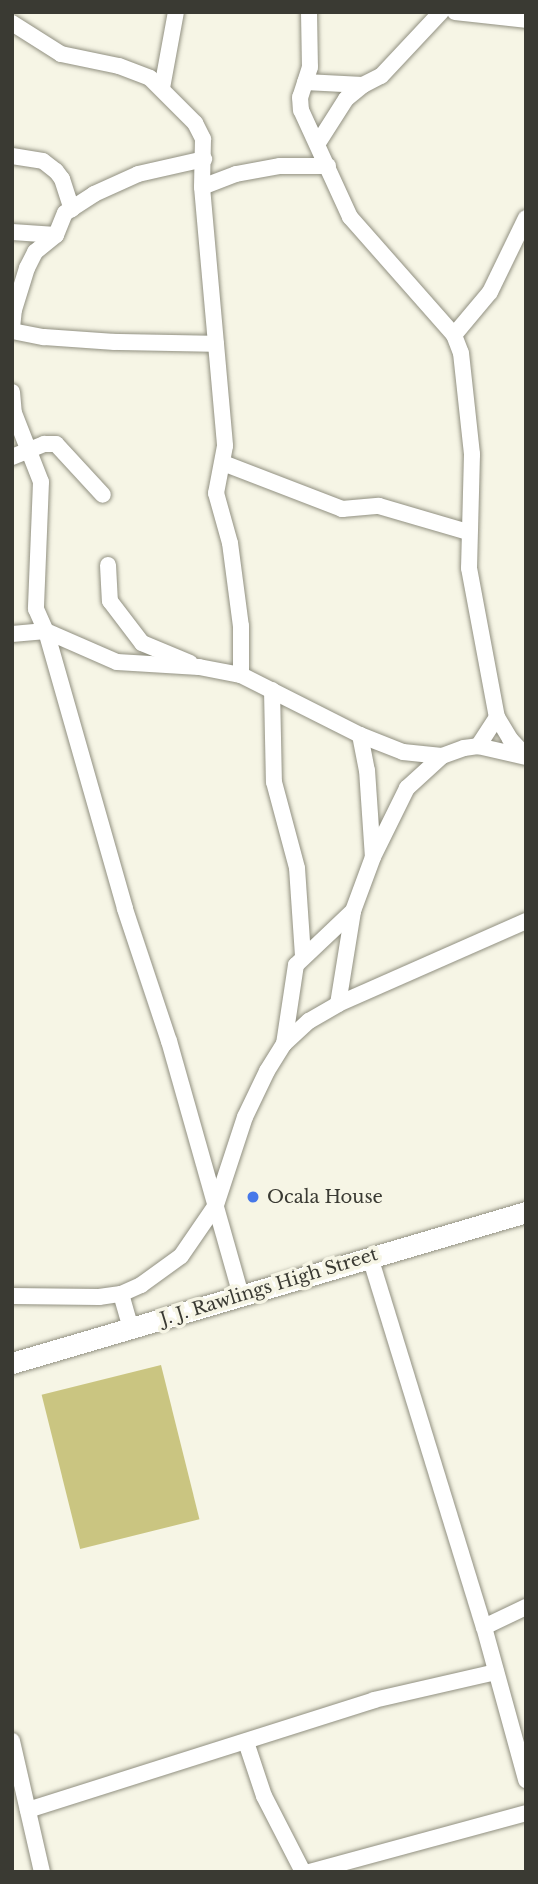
<!DOCTYPE html>
<html>
<head>
<meta charset="utf-8">
<style>
  body { margin:0 }
  #map { position:relative; width:538px; height:1884px; overflow:hidden; background:#f6f5e5; font-family:"Libre Baskerville",serif }
  div>[style] { position:absolute }
  .green>* { inset:0; background:#cac581; transform-origin:0 0 }
  .roads { filter:drop-shadow(0 0 2px #919081) drop-shadow(0 0 2px #919081) }
  .minor>* { height:16px; margin:-8px; padding:0 8px; transform-origin:8px; border-radius:8px; background:#fff }
  .major>* { height:21px; margin:-10.5px; padding:0 10.5px; transform-origin:10.5px; border-radius:10.5px; background:#fff }
  .dots>* { width:19px; height:19px; translate:-50% -50%; box-sizing:border-box; border:4px solid #f6f5e5; border-radius:50% }
  span { translate:-50% -50%; white-space:nowrap; text-align:center; line-height:1.15; -webkit-text-stroke:7px #f6f5e5; paint-order:stroke }
  .poi-label { font-size:18px; color:#3a3a33 }
  .left { translate:0 -50%; text-align:left }
  .street-label { font-size:18px; color:#3a3a33 }
  .frame { position:absolute; inset:0; border:14px solid #3a3a33; pointer-events:none }
</style>
</head>
<body>
<div id="map">
  <div class="green">
    <i style="left:161px;top:1365px;width:159px;height:123px;rotate:76deg"></i>
  </div>
  <div class="roads">
    <div class="minor">
      <i style="left:309px;top:12px;width:55px;rotate:89deg"></i>
      <i style="left:310px;top:67px;width:32px;rotate:108deg"></i>
      <i style="left:300px;top:97px;width:13px;rotate:86deg"></i>
      <i style="left:301px;top:110px;width:118px;rotate:65.4deg"></i>
      <i style="left:350px;top:217px;width:157px;rotate:48.6deg"></i>
      <i style="left:454px;top:335px;width:19px;rotate:69deg"></i>
      <i style="left:461px;top:353px;width:102px;rotate:83.8deg"></i>
      <i style="left:472px;top:454px;width:114px;rotate:91.5deg"></i>
      <i style="left:469px;top:568px;width:152px;rotate:79.4deg"></i>
      <i style="left:497px;top:717px;width:35px;rotate:123deg"></i>
      <i style="left:455px;top:12px;width:71px;rotate:6.4deg"></i>
      <i style="left:12px;top:23px;width:58px;rotate:32.3deg"></i>
      <i style="left:61px;top:54px;width:59px;rotate:11.7deg"></i>
      <i style="left:119px;top:66px;width:33px;rotate:21deg"></i>
      <i style="left:150px;top:78px;width:64px;rotate:45deg"></i>
      <i style="left:195px;top:123px;width:18px;rotate:63deg"></i>
      <i style="left:203px;top:139px;width:48px;rotate:91.2deg"></i>
      <i style="left:202px;top:187px;width:260px;rotate:84.9deg"></i>
      <i style="left:225px;top:446px;width:48px;rotate:100.8deg"></i>
      <i style="left:216px;top:493px;width:52px;rotate:74.4deg"></i>
      <i style="left:230px;top:543px;width:84px;rotate:82.5deg"></i>
      <i style="left:241px;top:626px;width:49px;rotate:90deg"></i>
      <i style="left:305px;top:82px;width:58px;rotate:3deg"></i>
      <i style="left:162px;top:88px;width:77px;rotate:-79.6deg"></i>
      <i style="left:318px;top:143px;width:52px;rotate:-57.5deg"></i>
      <i style="left:346px;top:99px;width:22px;rotate:-39deg"></i>
      <i style="left:363px;top:85px;width:20px;rotate:-27deg"></i>
      <i style="left:381px;top:76px;width:88px;rotate:-46.8deg"></i>
      <i style="left:12px;top:156px;width:31px;rotate:9deg"></i>
      <i style="left:43px;top:161px;width:16px;rotate:38deg"></i>
      <i style="left:56px;top:171px;width:10px;rotate:53deg"></i>
      <i style="left:62px;top:179px;width:32px;rotate:72deg"></i>
      <i style="left:202px;top:187px;width:36px;rotate:-21deg"></i>
      <i style="left:236px;top:174px;width:45px;rotate:-10.3deg"></i>
      <i style="left:280px;top:166px;width:48px"></i>
      <i style="left:12px;top:232px;width:44px;rotate:3.9deg"></i>
      <i style="left:56px;top:235px;width:24px;rotate:-68deg"></i>
      <i style="left:65px;top:213px;width:35px;rotate:-33deg"></i>
      <i style="left:94px;top:194px;width:48px;rotate:-24.4deg"></i>
      <i style="left:138px;top:174px;width:68px;rotate:-12.8deg"></i>
      <i style="left:12px;top:328px;width:18px;rotate:-84deg"></i>
      <i style="left:14px;top:310px;width:44px;rotate:-72.8deg"></i>
      <i style="left:27px;top:268px;width:18px;rotate:-63deg"></i>
      <i style="left:35px;top:252px;width:27px;rotate:-39deg"></i>
      <i style="left:12px;top:331px;width:33px;rotate:11deg"></i>
      <i style="left:44px;top:337px;width:71px;rotate:4deg"></i>
      <i style="left:115px;top:342px;width:101px;rotate:1.1deg"></i>
      <i style="left:454px;top:335px;width:56px;rotate:-50.1deg"></i>
      <i style="left:490px;top:292px;width:82px;rotate:-64.1deg"></i>
      <i style="left:12px;top:392px;width:21px;rotate:85deg"></i>
      <i style="left:14px;top:413px;width:74px;rotate:68.6deg"></i>
      <i style="left:41px;top:482px;width:127px;rotate:92.3deg"></i>
      <i style="left:36px;top:609px;width:24px;rotate:66deg"></i>
      <i style="left:46px;top:631px;width:289px;rotate:74.1deg"></i>
      <i style="left:125px;top:909px;width:139px;rotate:71.6deg"></i>
      <i style="left:169px;top:1041px;width:265px;rotate:74.2deg"></i>
      <i style="left:12px;top:457px;width:35px;rotate:-22deg"></i>
      <i style="left:44px;top:444px;width:12px"></i>
      <i style="left:56px;top:444px;width:69px;rotate:47.3deg"></i>
      <i style="left:223px;top:463px;width:128px;rotate:21.1deg"></i>
      <i style="left:342px;top:509px;width:37px;rotate:-5deg"></i>
      <i style="left:379px;top:506px;width:93px;rotate:16.3deg"></i>
      <i style="left:108px;top:565px;width:36px;rotate:87deg"></i>
      <i style="left:110px;top:601px;width:53px;rotate:52.7deg"></i>
      <i style="left:142px;top:643px;width:52px;rotate:22.6deg"></i>
      <i style="left:12px;top:634px;width:34px;rotate:-5deg"></i>
      <i style="left:46px;top:631px;width:77px;rotate:23.6deg"></i>
      <i style="left:117px;top:662px;width:82px;rotate:3.5deg"></i>
      <i style="left:199px;top:667px;width:43px;rotate:10.8deg"></i>
      <i style="left:241px;top:675px;width:133px;rotate:26.8deg"></i>
      <i style="left:360px;top:735px;width:46px;rotate:21.6deg"></i>
      <i style="left:403px;top:752px;width:39px;rotate:6deg"></i>
      <i style="left:272px;top:690px;width:92px;rotate:88.8deg"></i>
      <i style="left:274px;top:782px;width:89px;rotate:75deg"></i>
      <i style="left:297px;top:868px;width:87px;rotate:86.1deg"></i>
      <i style="left:497px;top:717px;width:26px;rotate:59deg"></i>
      <i style="left:510px;top:739px;width:23px;rotate:47deg"></i>
      <i style="left:360px;top:735px;width:36px;rotate:79deg"></i>
      <i style="left:367px;top:770px;width:87px;rotate:86.1deg"></i>
      <i style="left:338px;top:1004px;width:94px;rotate:-80.8deg"></i>
      <i style="left:284px;top:1044px;width:80px;rotate:-81.4deg"></i>
      <i style="left:296px;top:965px;width:79px;rotate:-43.5deg"></i>
      <i style="left:353px;top:911px;width:58px;rotate:-69.7deg"></i>
      <i style="left:373px;top:857px;width:77px;rotate:-63.8deg"></i>
      <i style="left:407px;top:788px;width:47px;rotate:-42.4deg"></i>
      <i style="left:442px;top:756px;width:23px;rotate:-20deg"></i>
      <i style="left:464px;top:748px;width:14px;rotate:-8deg"></i>
      <i style="left:478px;top:746px;width:49px;rotate:12.9deg"></i>
      <i style="left:370px;top:1257px;width:387px;rotate:72.9deg"></i>
      <i style="left:484px;top:1627px;width:159px;rotate:74.6deg"></i>
      <i style="left:121px;top:1294px;width:35px;rotate:74deg"></i>
      <i style="left:12px;top:1296px;width:87px;rotate:0.7deg"></i>
      <i style="left:99px;top:1297px;width:22px;rotate:-8deg"></i>
      <i style="left:121px;top:1294px;width:22px;rotate:-24deg"></i>
      <i style="left:141px;top:1285px;width:49px;rotate:-35.9deg"></i>
      <i style="left:181px;top:1256px;width:62px;rotate:-55.5deg"></i>
      <i style="left:216px;top:1205px;width:93px;rotate:-71.8deg"></i>
      <i style="left:245px;top:1117px;width:51px;rotate:-64.4deg"></i>
      <i style="left:267px;top:1071px;width:32px;rotate:-58deg"></i>
      <i style="left:284px;top:1044px;width:34px;rotate:-43deg"></i>
      <i style="left:309px;top:1021px;width:34px;rotate:-30deg"></i>
      <i style="left:338px;top:1004px;width:206px;rotate:-23.8deg"></i>
      <i style="left:484px;top:1627px;width:47px;rotate:-25.5deg"></i>
      <i style="left:12px;top:1741px;width:134px;rotate:77.1deg"></i>
      <i style="left:246px;top:1742px;width:57px;rotate:71.6deg"></i>
      <i style="left:264px;top:1796px;width:85px;rotate:62.8deg"></i>
      <i style="left:28px;top:1810px;width:363px;rotate:-17.6deg"></i>
      <i style="left:374px;top:1700px;width:125px;rotate:-12.9deg"></i>
      <i style="left:309px;top:1872px;width:225px;rotate:-15.2deg"></i>
    </div>
    <div class="major">
      <i style="left:12px;top:1363px;width:536px;rotate:-16.37deg"></i>
    </div>
  </div>
  <div class="dots">
    <i style="left:253px;top:1197px;background:#4678e9"></i>
  </div>
  <div class="poi-label">
    <span class="left" style="left:267px;top:1197px">Ocala House</span>
  </div>
  <div class="street-label">
    <span style="left:269px;top:1287px;rotate:-17deg">J. J. Rawlings High Street</span>
  </div>
  <div class="frame"></div>
</div>
</body>
</html>
